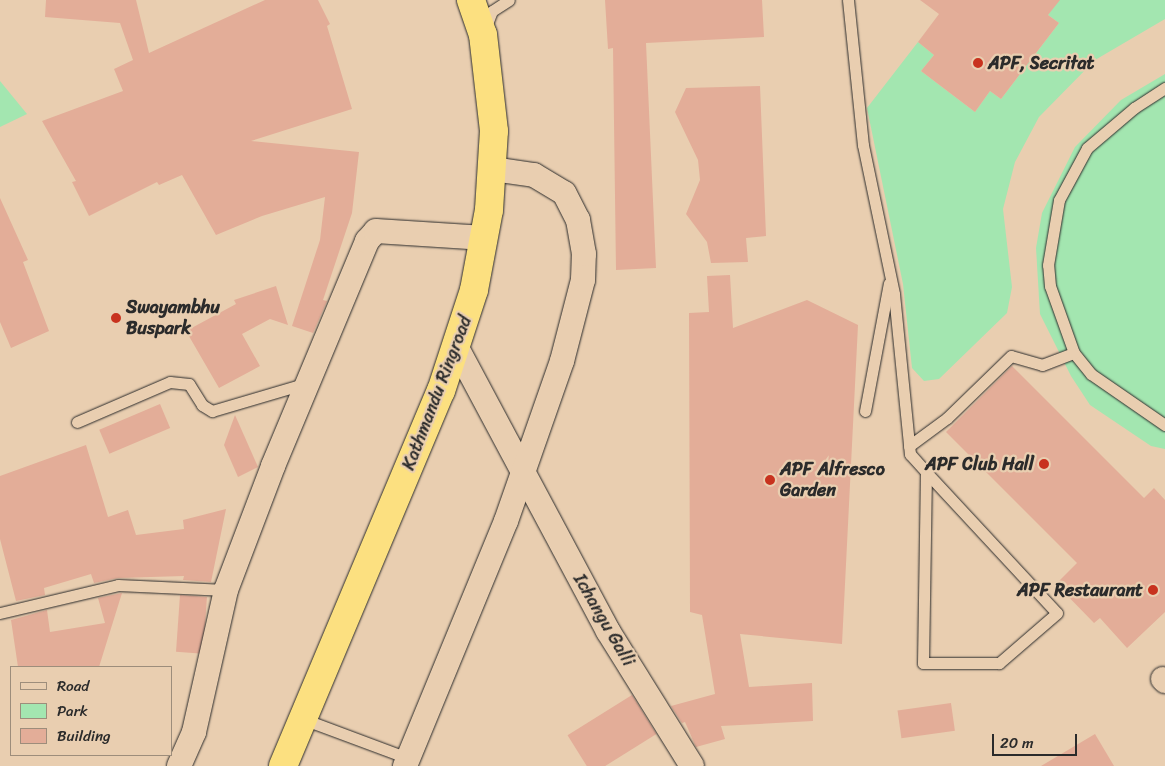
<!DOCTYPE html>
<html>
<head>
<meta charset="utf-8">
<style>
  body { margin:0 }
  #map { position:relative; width:1165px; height:766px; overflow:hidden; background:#e9ceb0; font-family:Sriracha,sans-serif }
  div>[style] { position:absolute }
  .green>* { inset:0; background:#a3e6b0 }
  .building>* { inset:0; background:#e3ad98; transform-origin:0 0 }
  .roads { filter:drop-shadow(0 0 1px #2b2b2b) drop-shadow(0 0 1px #2b2b2b) }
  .lane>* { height:11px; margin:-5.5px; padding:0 5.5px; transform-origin:5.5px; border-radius:5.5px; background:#e9ceb0 }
  .street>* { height:24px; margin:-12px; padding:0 12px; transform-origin:12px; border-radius:12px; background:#e9ceb0 }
  .highway>* { height:28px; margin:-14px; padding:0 14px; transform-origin:14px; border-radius:14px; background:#fce080 }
  .dots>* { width:14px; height:14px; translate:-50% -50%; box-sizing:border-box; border:2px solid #e9ceb0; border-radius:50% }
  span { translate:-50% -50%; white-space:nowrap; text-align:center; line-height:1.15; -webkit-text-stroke:4.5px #e9ceb0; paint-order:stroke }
  .poi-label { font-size:18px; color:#2b2b2b; font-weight:700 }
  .left { translate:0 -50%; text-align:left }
  .right { translate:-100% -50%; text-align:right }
  .street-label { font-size:18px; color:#2b2b2b }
  .legend { position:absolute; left:10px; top:666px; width:162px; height:90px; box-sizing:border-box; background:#e9ceb0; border:1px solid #9d8d7b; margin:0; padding:6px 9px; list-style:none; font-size:15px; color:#2b2b2b }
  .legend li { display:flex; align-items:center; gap:10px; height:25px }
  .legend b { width:25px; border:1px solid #9d8d7b }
  .scale { position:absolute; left:992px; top:734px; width:85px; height:22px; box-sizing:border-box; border:2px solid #2b2b2b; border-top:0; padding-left:6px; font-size:15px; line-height:18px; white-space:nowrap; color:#2b2b2b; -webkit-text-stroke:4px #e9ceb0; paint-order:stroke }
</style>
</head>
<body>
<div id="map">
  <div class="green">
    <i style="clip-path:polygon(1056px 0,1165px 0,1165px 19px,1095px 60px,1039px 117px,1015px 162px,1003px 209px,1012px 287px,1007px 313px,939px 379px,924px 381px,912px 368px,903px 284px,867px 108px,918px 42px,934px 55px,921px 71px,975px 112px,990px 91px,1001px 99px,1059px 23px,1048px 15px)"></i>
    <i style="clip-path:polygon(1165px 74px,1165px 449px,1151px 446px,1090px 405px,1071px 376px,1040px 314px,1036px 248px,1042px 213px,1075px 147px,1121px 100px)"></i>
    <i style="clip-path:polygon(0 81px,27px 114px,0 127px)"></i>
  </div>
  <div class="building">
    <i style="clip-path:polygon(46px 0,136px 0,149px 53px,265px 0,318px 0,330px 24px,327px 26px,352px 109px,251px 141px,359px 152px,352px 213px,323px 300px,327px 301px,313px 333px,292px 326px,320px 240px,325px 197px,262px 216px,216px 235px,182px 175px,159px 185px,157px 182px,89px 216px,72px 182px,76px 181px,42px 121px,123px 91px,114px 69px,133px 60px,120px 23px,45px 17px)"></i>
    <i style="clip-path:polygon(605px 0,762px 0,764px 37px,646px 43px,656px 268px,616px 270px,613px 48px,608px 49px)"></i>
    <i style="clip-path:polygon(920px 0,1060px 0,1048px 15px,1059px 23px,1001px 99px,990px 91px,975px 112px,921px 71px,934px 55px,918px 42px,939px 14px)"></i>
    <i style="clip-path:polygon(760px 86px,766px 236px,746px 238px,748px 262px,711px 263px,707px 242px,686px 214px,700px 180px,698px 160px,675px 112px,686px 88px)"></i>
    <i style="clip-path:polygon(0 198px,28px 260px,23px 262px,49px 331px,11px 348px,0 322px)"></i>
    <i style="clip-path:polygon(730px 275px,733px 328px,807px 300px,858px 325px,842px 644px,740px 634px,749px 687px,812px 683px,813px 721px,721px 726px,725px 739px,696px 747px,685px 722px,682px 723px,671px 706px,715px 694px,702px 615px,690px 612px,689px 313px,709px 312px,707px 276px)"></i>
    <i style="clip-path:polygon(276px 286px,288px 325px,270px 319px,242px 334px,260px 366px,219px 388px,186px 331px,236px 304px,234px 300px)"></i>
    <i style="clip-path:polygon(1012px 366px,1144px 498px,1154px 488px,1165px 500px,1165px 612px,1127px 648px,1100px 618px,1094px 623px,1056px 584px,1077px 563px,946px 432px)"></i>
    <i style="left:160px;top:404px;width:26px;height:66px;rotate:67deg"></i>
    <i style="clip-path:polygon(235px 415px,258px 467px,238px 477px,224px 445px)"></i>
    <i style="clip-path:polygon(86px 445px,108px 517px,128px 510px,136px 535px,184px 529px,183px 520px,226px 509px,211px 582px,183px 580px,184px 576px,118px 578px,94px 583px,91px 574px,44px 588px,45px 595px,16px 601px,0 539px,0 476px)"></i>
    <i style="clip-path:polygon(122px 593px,99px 667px,18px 667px,11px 620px,47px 610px,50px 632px,105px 623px,98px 598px)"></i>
    <i style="left:180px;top:595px;width:27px;height:57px;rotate:4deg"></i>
    <i style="left:632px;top:695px;width:46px;height:76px;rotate:58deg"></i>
    <i style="left:951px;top:703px;width:28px;height:54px;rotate:82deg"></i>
    <i style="clip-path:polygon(1095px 734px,1114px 766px,1041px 766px)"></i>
  </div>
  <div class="roads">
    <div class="lane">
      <i style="left:848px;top:0;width:146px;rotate:84.1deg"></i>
      <i style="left:863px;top:145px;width:152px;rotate:78.2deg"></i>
      <i style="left:894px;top:294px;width:161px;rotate:84.3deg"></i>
      <i style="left:910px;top:454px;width:24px;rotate:48deg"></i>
      <i style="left:926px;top:472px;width:192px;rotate:47.1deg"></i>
      <i style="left:1057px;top:613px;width:77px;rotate:139.2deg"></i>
      <i style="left:999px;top:663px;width:76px;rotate:180deg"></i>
      <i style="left:923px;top:663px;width:191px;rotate:-89.1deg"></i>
      <i style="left:485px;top:29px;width:19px;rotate:-69deg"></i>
      <i style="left:492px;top:11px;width:20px;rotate:-33deg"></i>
      <i style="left:1074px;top:353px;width:27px;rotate:51deg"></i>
      <i style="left:1091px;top:374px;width:90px;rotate:34.6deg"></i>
      <i style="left:865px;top:411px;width:130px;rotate:-79.4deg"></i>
      <i style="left:77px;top:422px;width:101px;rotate:-23.3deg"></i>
      <i style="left:170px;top:382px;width:19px;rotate:6deg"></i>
      <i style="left:189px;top:384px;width:25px;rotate:58deg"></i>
      <i style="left:202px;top:405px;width:12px;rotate:31deg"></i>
      <i style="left:212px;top:411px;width:99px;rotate:-16.4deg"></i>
      <i style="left:909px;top:446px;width:47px;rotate:-36.4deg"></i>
      <i style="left:947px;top:418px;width:89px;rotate:-44.1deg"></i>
      <i style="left:1011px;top:356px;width:32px;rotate:16deg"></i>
      <i style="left:1042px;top:365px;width:34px;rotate:-21deg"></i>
      <i style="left:1074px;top:353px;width:71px;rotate:-109.7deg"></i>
      <i style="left:1050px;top:286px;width:21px;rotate:-95deg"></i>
      <i style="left:1048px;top:265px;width:66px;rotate:-80.4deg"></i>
      <i style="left:1059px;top:200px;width:59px;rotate:-61.7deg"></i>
      <i style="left:1087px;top:148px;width:62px;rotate:-40.4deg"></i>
      <i style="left:1134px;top:108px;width:37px;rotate:-33deg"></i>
      <i style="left:0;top:613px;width:121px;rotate:-13.3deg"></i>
      <i style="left:118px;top:585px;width:108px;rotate:2.7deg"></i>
      <i style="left:303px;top:719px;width:112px;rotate:20.4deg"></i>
    </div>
    <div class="street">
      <i style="left:458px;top:350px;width:319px;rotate:61.9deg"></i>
      <i style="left:608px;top:631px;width:159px;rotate:58.1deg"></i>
      <i style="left:1163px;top:679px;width:3px;rotate:45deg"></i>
      <i style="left:179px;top:766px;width:37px;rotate:-66deg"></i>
      <i style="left:194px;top:732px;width:146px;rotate:-77.3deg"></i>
      <i style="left:226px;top:590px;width:133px;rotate:-69.2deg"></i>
      <i style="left:273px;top:466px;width:244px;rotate:-67.3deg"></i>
      <i style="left:367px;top:241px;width:13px;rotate:-48deg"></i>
      <i style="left:376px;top:231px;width:109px;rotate:3.7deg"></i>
      <i style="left:405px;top:766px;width:265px;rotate:-67.6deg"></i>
      <i style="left:506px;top:521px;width:170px;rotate:-70.7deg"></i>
      <i style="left:562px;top:361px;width:84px;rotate:-75.5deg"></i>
      <i style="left:583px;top:280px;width:26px;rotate:-88deg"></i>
      <i style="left:584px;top:254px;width:35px;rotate:-100deg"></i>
      <i style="left:578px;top:220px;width:30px;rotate:-117deg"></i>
      <i style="left:564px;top:193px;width:35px;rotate:-149deg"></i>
      <i style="left:534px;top:175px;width:41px;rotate:-171.7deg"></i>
    </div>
    <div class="highway">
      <i style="left:283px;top:766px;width:407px;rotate:-67.2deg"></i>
      <i style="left:441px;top:391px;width:106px;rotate:-71.9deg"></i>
      <i style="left:474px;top:290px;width:81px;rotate:-79.4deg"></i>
      <i style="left:489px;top:210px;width:79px;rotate:-86.4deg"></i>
      <i style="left:494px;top:131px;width:97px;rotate:-96.5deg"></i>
      <i style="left:483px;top:35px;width:37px;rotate:-109deg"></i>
    </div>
  </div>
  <div class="dots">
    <i style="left:978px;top:63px;background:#c8321e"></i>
    <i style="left:116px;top:318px;background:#c8321e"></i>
    <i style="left:1044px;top:464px;background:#c8321e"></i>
    <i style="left:770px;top:480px;background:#c8321e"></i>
    <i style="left:1153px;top:590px;background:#c8321e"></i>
  </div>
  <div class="poi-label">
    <span class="left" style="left:988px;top:63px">APF, Secritat</span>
    <span class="left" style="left:126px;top:318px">Swayambhu<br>Buspark</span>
    <span class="right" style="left:1034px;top:464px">APF Club Hall</span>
    <span class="left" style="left:780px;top:480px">APF Alfresco<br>Garden</span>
    <span class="right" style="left:1143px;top:590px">APF Restaurant</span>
  </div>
  <div class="street-label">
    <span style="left:437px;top:393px;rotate:-69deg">Kathmandu Ringroad</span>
    <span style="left:604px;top:620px;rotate:60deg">Ichangu Galli</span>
  </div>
  <ul class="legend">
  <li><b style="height:6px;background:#e9ceb0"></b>Road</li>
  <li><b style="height:14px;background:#a3e6b0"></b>Park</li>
  <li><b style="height:14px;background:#e3ad98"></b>Building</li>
  </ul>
  <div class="scale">20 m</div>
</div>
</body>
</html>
